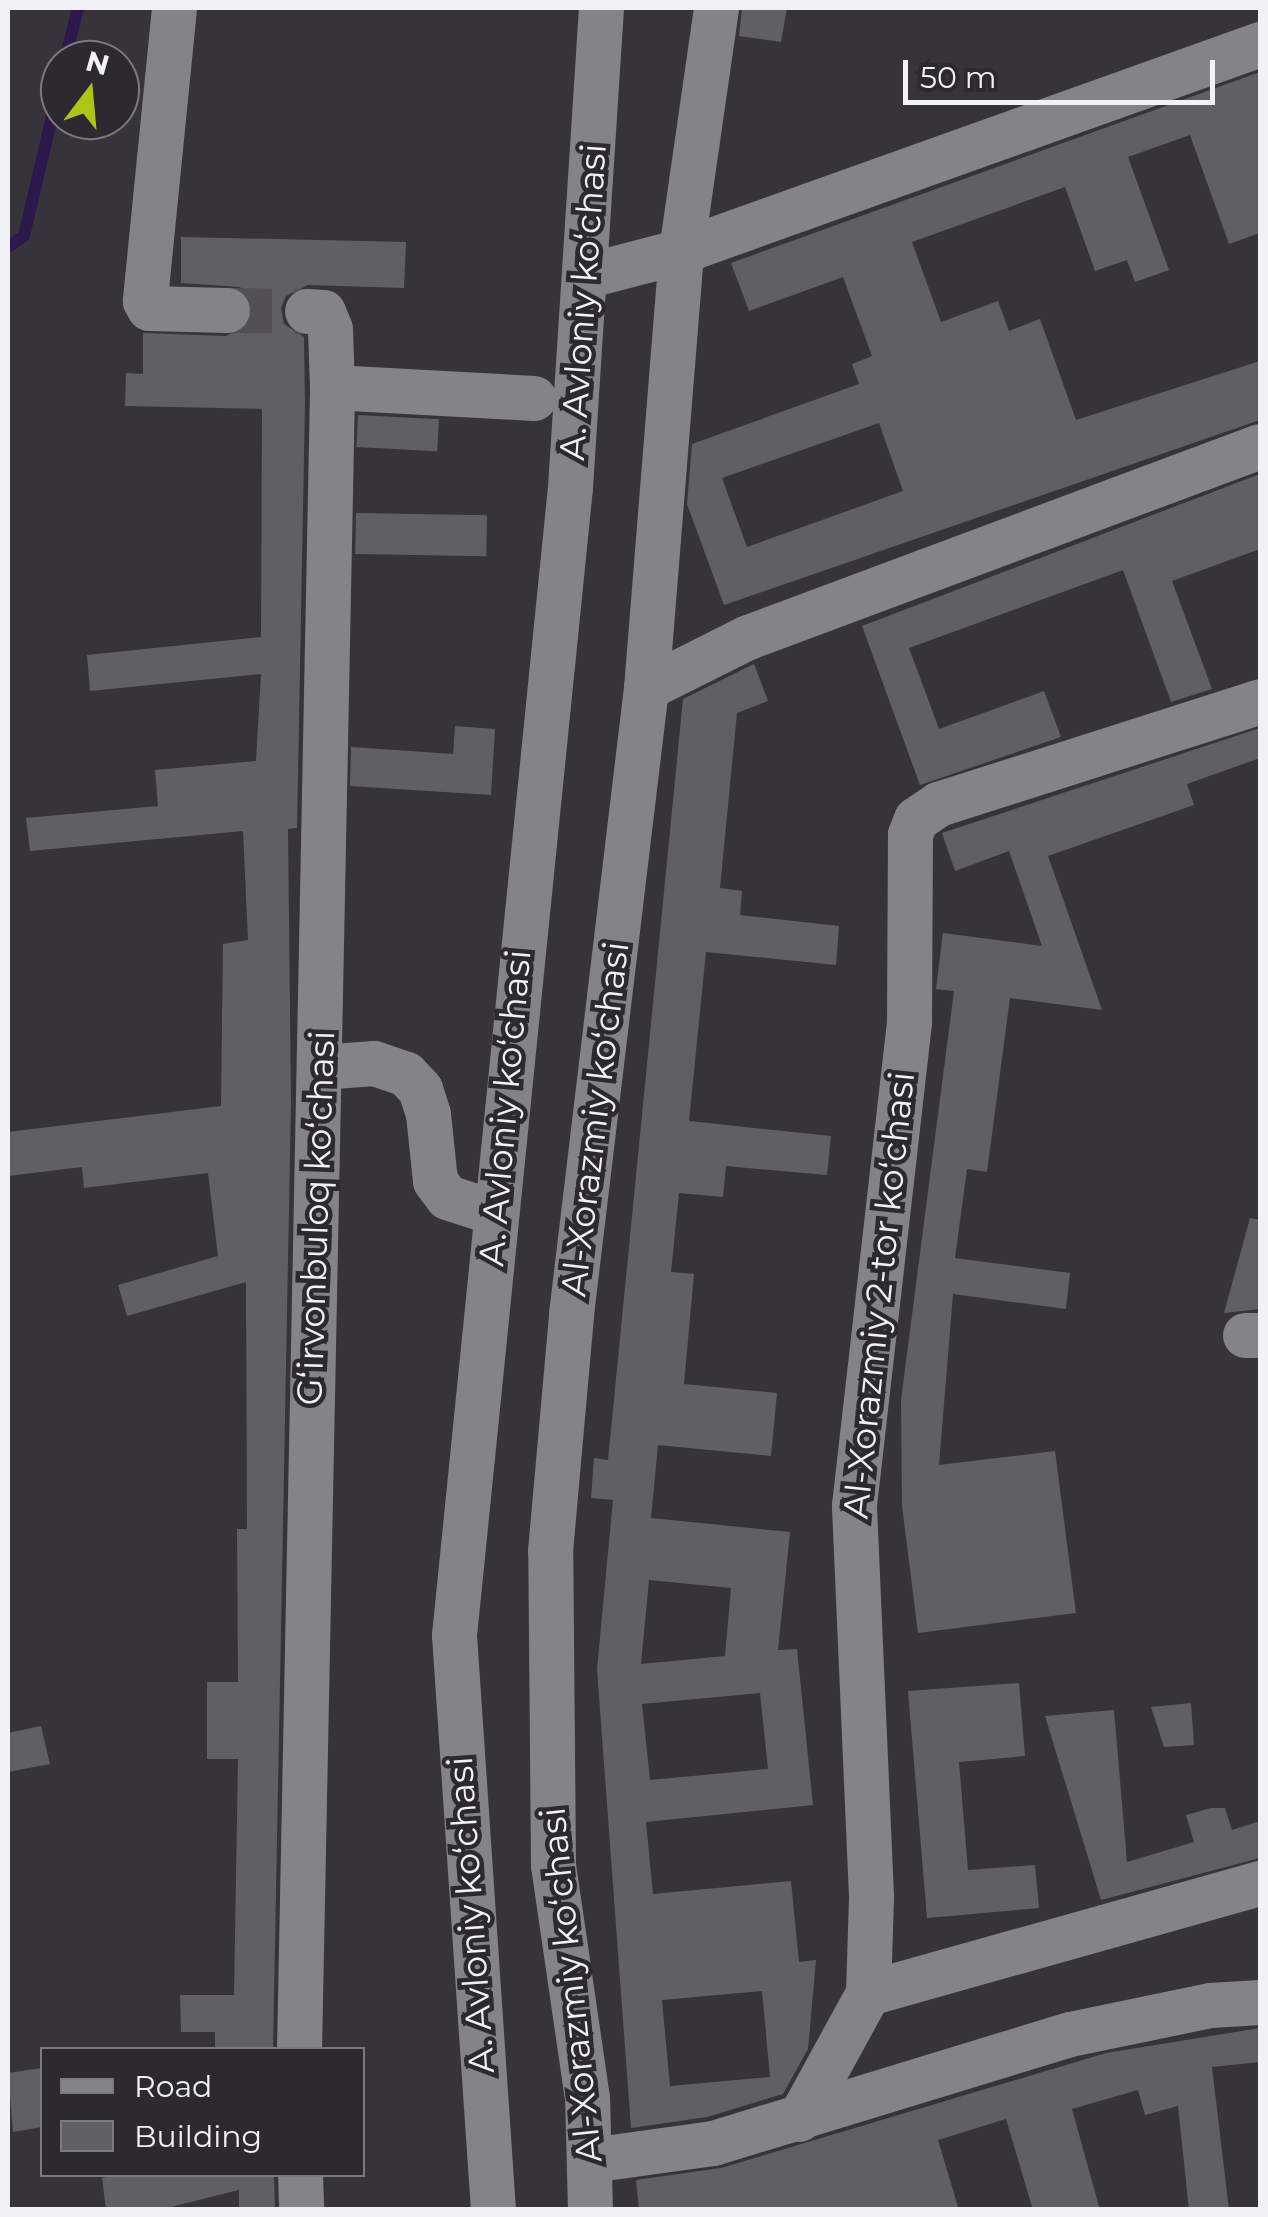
<!DOCTYPE html>
<html>
<head>
<meta charset="utf-8">
<style>
  body { margin:0 }
  #map { position:relative; width:1268px; height:2217px; overflow:hidden; background:#36343a; font-family:Montserrat,sans-serif }
  div>[style] { position:absolute }
  .stream>* { height:12px; margin:-6px; padding:0 6px; transform-origin:6px; border-radius:6px; background:#2c184a }
  .building>* { inset:0; background:#615f66; transform-origin:0 0 }
  .minor-tunnel>* { height:45px; margin-top:-22.5px; transform-origin:0; background:repeating-linear-gradient(90deg,#525056 0 45px,transparent 0 67px) }
  .minor>* { height:45px; margin:-22.5px; padding:0 22.5px; transform-origin:22.5px; border-radius:22.5px; background:#85838a }
  span { translate:-50% -50%; white-space:nowrap; text-align:center; line-height:1.15; -webkit-text-stroke:9px #2c2a30; paint-order:stroke }
  .street-label { font-size:35px; color:#f2f1f5 }
  .frame { position:absolute; inset:0; border:10px solid #f2f1f5; pointer-events:none }
  .legend { position:absolute; left:40px; top:2047px; width:325px; height:130px; box-sizing:border-box; background:#2c2a30; border:2px solid #7b7a7f; margin:0; padding:12px 18px; list-style:none; font-size:30px; color:#f2f1f5 }
  .legend li { display:flex; align-items:center; gap:20px; height:50px }
  .legend b { width:50px; border:2px solid #7b7a7f }
  .north { position:absolute; left:40px; top:40px; width:100px; height:100px; box-sizing:border-box; background:#2c2a30; border:2px solid #7b7a7f; border-radius:50%; rotate:16deg; font-size:28px; font-weight:700; line-height:40px; text-align:center; color:#f2f1f5 }
  .north::after { content:''; display:block; margin:auto; width:35px; height:45px; background:#abc614; clip-path:polygon(50% 0,100% 100%,50% 72%,0 100%) }
  .scale { position:absolute; left:903px; top:60px; width:312px; height:45px; box-sizing:border-box; border:5px solid #f2f1f5; border-top:0; padding-left:12px; font-size:30px; line-height:35px; white-space:nowrap; color:#f2f1f5; -webkit-text-stroke:8px #2c2a30; paint-order:stroke }
</style>
</head>
<body>
<div id="map">
  <div class="stream">
    <i style="left:65px;top:60px;width:54px;rotate:-76deg"></i>
    <i style="left:8px;top:247px;width:19px;rotate:-35deg"></i>
    <i style="left:24px;top:236px;width:157px;rotate:-76.8deg"></i>
  </div>
  <div class="building">
    <i style="clip-path:polygon(742px 8px,787px 8px,781px 42px,739px 36px)"></i>
    <i style="clip-path:polygon(evenodd,1260px 72px,1260px 233px,1229px 244px,1190px 135px,1128px 157px,1169px 270px,1135px 282px,1127px 260px,1095px 271px,1065px 187px,912px 242px,941px 322px,998px 301px,1009px 331px,1040px 319px,1076px 420px,1260px 361px,1260px 420px,724px 605px,687px 504px,692px 444px,859px 384px,852px 364px,872px 356px,843px 277px,749px 311px,731px 263px,1260px 72px,879px 423px,903px 491px,747px 547px,722px 478px,879px 423px)"></i>
    <i style="clip-path:polygon(181px 237px,406px 242px,404px 288px,308px 285px,286px 296px,281px 308px,284px 324px,304px 337px,305px 403px,297px 828px,288px 829px,291px 1103px,273px 2050px,215px 2050px,215px 2032px,181px 2032px,180px 1995px,234px 1995px,238px 1759px,207px 1759px,207px 1682px,238px 1682px,237px 1529px,247px 1529px,246px 1282px,127px 1316px,118px 1285px,218px 1256px,208px 1173px,84px 1188px,82px 1167px,8px 1176px,8px 1132px,221px 1106px,223px 944px,248px 940px,243px 831px,30px 851px,26px 818px,158px 806px,155px 770px,256px 761px,261px 674px,90px 691px,87px 655px,261px 637px,262px 409px,125px 406px,126px 373px,143px 374px,143px 333px,226px 336px,250px 323px,250px 298px,240px 287px,181px 283px)"></i>
    <i style="left:358px;top:415px;width:81px;height:32px;rotate:3deg"></i>
    <i style="clip-path:polygon(1260px 474px,1260px 549px,1172px 581px,1212px 689px,1171px 702px,1123px 570px,909px 648px,939px 729px,1044px 691px,1061px 737px,920px 785px,862px 626px)"></i>
    <i style="left:356px;top:513px;width:131px;height:41px;rotate:1deg"></i>
    <i style="clip-path:polygon(evenodd,754px 664px,768px 701px,737px 713px,720px 888px,742px 891px,740px 915px,839px 926px,836px 965px,706px 952px,689px 1121px,831px 1136px,827px 1175px,726px 1166px,723px 1197px,679px 1193px,671px 1272px,694px 1274px,684px 1384px,777px 1393px,771px 1456px,658px 1445px,651px 1518px,790px 1532px,778px 1650px,797px 1649px,813px 1805px,646px 1822px,653px 1894px,791px 1881px,799px 1962px,816px 1960px,808px 2049px,783px 2094px,707px 2117px,631px 2128px,597px 1669px,613px 1500px,591px 1498px,594px 1458px,608px 1460px,683px 699px,754px 664px,649px 1580px,731px 1588px,725px 1656px,641px 1664px,649px 1580px,754px 664px,760px 1693px,768px 1769px,650px 1780px,642px 1704px,760px 1693px,754px 664px,762px 1991px,770px 2077px,670px 2086px,662px 2000px,762px 1991px)"></i>
    <i style="clip-path:polygon(455px 726px,495px 729px,491px 795px,350px 786px,351px 747px,453px 754px)"></i>
    <i style="clip-path:polygon(1260px 728px,1260px 758px,1187px 784px,1194px 805px,1048px 856px,1102px 1010px,1010px 998px,987px 1172px,967px 1169px,955px 1258px,1070px 1273px,1066px 1309px,953px 1294px,939px 1465px,1055px 1451px,1076px 1613px,918px 1633px,902px 1506px,901px 1400px,954px 991px,936px 989px,943px 933px,1042px 946px,1009px 851px,955px 871px,942px 833px)"></i>
    <i style="clip-path:polygon(1250px 1218px,1260px 1220px,1260px 1309px,1224px 1313px)"></i>
    <i style="clip-path:polygon(1019px 1683px,1025px 1756px,959px 1762px,968px 1870px,1035px 1865px,1039px 1908px,927px 1918px,908px 1691px)"></i>
    <i style="clip-path:polygon(1191px 1703px,1194px 1745px,1164px 1747px,1151px 1707px)"></i>
    <i style="clip-path:polygon(1114px 1710px,1127px 1862px,1194px 1842px,1186px 1815px,1211px 1808px,1225px 1808px,1232px 1830px,1260px 1821px,1260px 1858px,1101px 1900px,1045px 1716px)"></i>
    <i style="clip-path:polygon(41px 1726px,50px 1764px,8px 1772px,8px 1733px)"></i>
    <i style="clip-path:polygon(1260px 2028px,1260px 2062px,1212px 2067px,1229px 2210px,1189px 2210px,1178px 2106px,1145px 2115px,1138px 2090px,1072px 2109px,1100px 2210px,1033px 2210px,1006px 2119px,938px 2140px,959px 2210px,639px 2210px,636px 2180px,721px 2168px,1106px 2053px)"></i>
    <i style="clip-path:polygon(42px 2068px,42px 2127px,13px 2132px,8px 2073px)"></i>
    <i style="clip-path:polygon(121px 2174px,274px 2175px,275px 2210px,239px 2210px,239px 2190px,159px 2210px,106px 2210px,102px 2178px)"></i>
  </div>
  <div class="minor-tunnel">
    <i style="left:227px;top:310px;width:80px;rotate:0.7deg"></i>
  </div>
  <div class="minor">
    <i style="left:174px;top:8px;width:294px;rotate:95.7deg"></i>
    <i style="left:145px;top:301px;width:8px;rotate:60deg"></i>
    <i style="left:149px;top:308px;width:78px;rotate:1.5deg"></i>
    <i style="left:585px;top:276px;width:99px;rotate:-14.6deg"></i>
    <i style="left:681px;top:251px;width:615px;rotate:-19.67deg"></i>
    <i style="left:332px;top:387px;width:202px;rotate:3.1deg"></i>
    <i style="left:646px;top:688px;width:438px;rotate:-85.4deg"></i>
    <i style="left:681px;top:251px;width:246px;rotate:-81.8deg"></i>
    <i style="left:320px;top:1067px;width:54px;rotate:-4.2deg"></i>
    <i style="left:374px;top:1063px;width:34px;rotate:19deg"></i>
    <i style="left:406px;top:1074px;width:21px;rotate:47deg"></i>
    <i style="left:420px;top:1089px;width:26px;rotate:72deg"></i>
    <i style="left:428px;top:1114px;width:67px;rotate:84deg"></i>
    <i style="left:435px;top:1181px;width:20px;rotate:53deg"></i>
    <i style="left:447px;top:1197px;width:52px;rotate:18.1deg"></i>
    <i style="left:1245px;top:1335px;width:15px"></i>
    <i style="left:868px;top:1993px;width:407px;rotate:-15.7deg"></i>
    <i style="left:299px;top:2050px;width:1663px;rotate:-88.86deg"></i>
    <i style="left:332px;top:387px;width:58px;rotate:-92deg"></i>
    <i style="left:330px;top:329px;width:18px;rotate:-112deg"></i>
    <i style="left:323px;top:312px;width:16px;rotate:-176deg"></i>
    <i style="left:799px;top:2119px;width:144px;rotate:-61.3deg"></i>
    <i style="left:868px;top:1993px;width:97px;rotate:-88.2deg"></i>
    <i style="left:871px;top:1896px;width:391px;rotate:-92.5deg"></i>
    <i style="left:854px;top:1505px;width:487px;rotate:-83.5deg"></i>
    <i style="left:909px;top:1021px;width:187px;rotate:-89.7deg"></i>
    <i style="left:910px;top:834px;width:16px;rotate:-68deg"></i>
    <i style="left:916px;top:819px;width:27px;rotate:-34deg"></i>
    <i style="left:938px;top:804px;width:338px;rotate:-17.7deg"></i>
    <i style="left:590px;top:2160px;width:124px;rotate:-7.9deg"></i>
    <i style="left:713px;top:2143px;width:373px;rotate:-17deg"></i>
    <i style="left:1070px;top:2034px;width:143px;rotate:-11.7deg"></i>
    <i style="left:1210px;top:2005px;width:50px;rotate:-3.4deg"></i>
    <i style="left:300px;top:2174px;width:36px;rotate:88deg"></i>
    <i style="left:493px;top:2210px;width:576px;rotate:-93.88deg"></i>
    <i style="left:454px;top:1635px;width:1154px;rotate:-84.23deg"></i>
    <i style="left:570px;top:487px;width:480px;rotate:-86.3deg"></i>
    <i style="left:590px;top:2210px;width:112px;rotate:-91.5deg"></i>
    <i style="left:587px;top:2098px;width:235px;rotate:-98.3deg"></i>
    <i style="left:553px;top:1865px;width:314px;rotate:-90.5deg"></i>
    <i style="left:550px;top:1551px;width:238px;rotate:-84.9deg"></i>
    <i style="left:571px;top:1314px;width:630px;rotate:-83.17deg"></i>
    <i style="left:646px;top:688px;width:114px;rotate:-26.6deg"></i>
    <i style="left:748px;top:637px;width:546px;rotate:-20.46deg"></i>
  </div>
  <div class="street-label">
    <span style="left:583px;top:302px;rotate:-86deg">A. Avloniy ko‘chasi</span>
    <span style="left:505px;top:1108px;rotate:-85deg">A. Avloniy ko‘chasi</span>
    <span style="left:595px;top:1119px;rotate:-83deg">Al-Xorazmiy koʻchasi</span>
    <span style="left:316px;top:1218px;rotate:-88deg">Gʻirvonbuloq koʻchasi</span>
    <span style="left:879px;top:1295px;rotate:-84deg">Al-Xorazmiy 2-tor koʻchasi</span>
    <span style="left:471px;top:1915px;rotate:-94deg">A. Avloniy ko‘chasi</span>
    <span style="left:571px;top:1985px;rotate:-96deg">Al-Xorazmiy koʻchasi</span>
  </div>
  <div class="frame"></div>
  <ul class="legend">
  <li><b style="height:12px;background:#85838a"></b>Road</li>
  <li><b style="height:28px;background:#615f66"></b>Building</li>
  </ul>
  <div class="north">N</div>
  <div class="scale">50 m</div>
</div>
</body>
</html>
